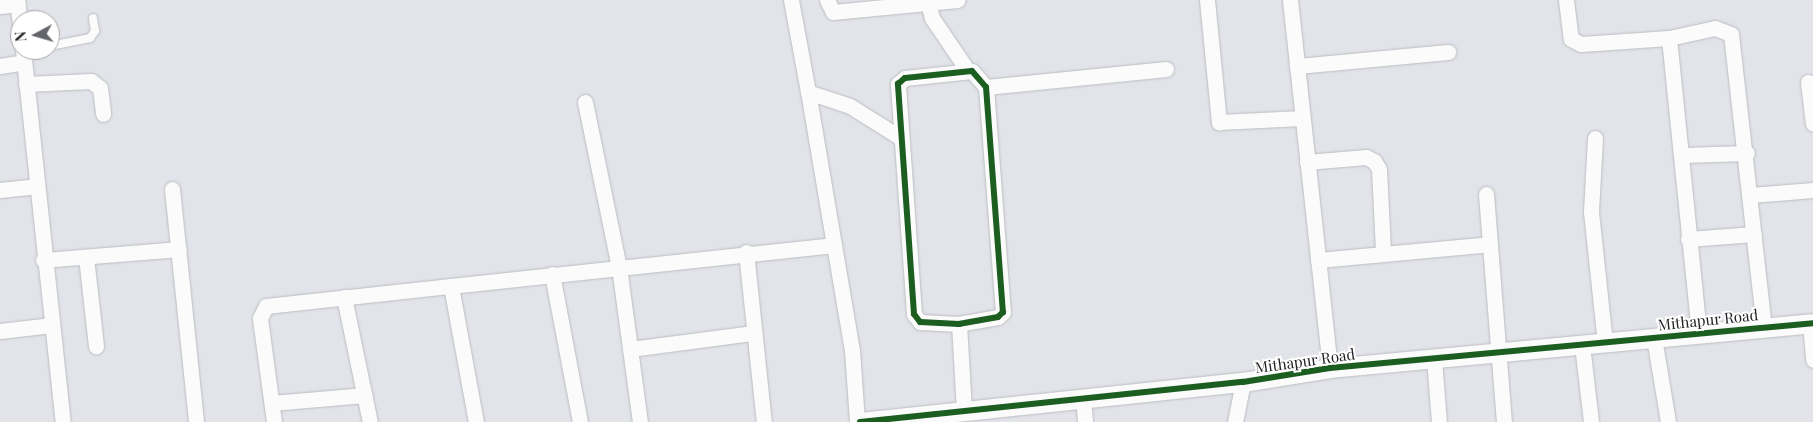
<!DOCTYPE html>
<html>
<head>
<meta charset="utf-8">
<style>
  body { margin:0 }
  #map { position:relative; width:1813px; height:422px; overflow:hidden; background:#e2e4ea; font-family:"Playfair Display",serif }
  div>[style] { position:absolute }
  .roads { filter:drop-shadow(0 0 1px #bcbdc1) drop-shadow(0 0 1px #bcbdc1) }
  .service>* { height:8px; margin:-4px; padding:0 4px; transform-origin:4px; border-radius:4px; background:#fbfbfc }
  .minor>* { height:15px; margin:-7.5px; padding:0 7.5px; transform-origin:7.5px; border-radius:7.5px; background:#fbfbfc }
  .tertiary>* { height:19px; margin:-9.5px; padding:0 9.5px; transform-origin:9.5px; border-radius:9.5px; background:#fbfbfc }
  .cycleway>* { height:6px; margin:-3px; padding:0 3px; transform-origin:3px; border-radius:3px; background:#1b5e20 }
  span { translate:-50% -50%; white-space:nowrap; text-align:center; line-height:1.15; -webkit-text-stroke:4px #fff; paint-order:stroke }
  .street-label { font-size:15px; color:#202125 }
  .north { position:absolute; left:10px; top:10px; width:50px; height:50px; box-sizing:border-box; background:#fff; border:1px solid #a6a6a8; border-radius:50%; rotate:264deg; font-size:14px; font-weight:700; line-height:20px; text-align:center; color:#202125 }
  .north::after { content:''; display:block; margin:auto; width:18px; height:22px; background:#64656a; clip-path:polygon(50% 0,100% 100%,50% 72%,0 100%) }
</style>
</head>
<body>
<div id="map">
  <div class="roads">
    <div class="service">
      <i style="left:50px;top:46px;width:41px;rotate:-11.3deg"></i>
      <i style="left:90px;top:38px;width:9px;rotate:-54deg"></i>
      <i style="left:95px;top:31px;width:13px;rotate:-99deg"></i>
    </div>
    <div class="minor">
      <i style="left:17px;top:0;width:26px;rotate:83deg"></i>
      <i style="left:791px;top:0;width:94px;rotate:79.5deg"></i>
      <i style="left:808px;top:92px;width:44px;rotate:18.4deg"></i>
      <i style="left:850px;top:106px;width:60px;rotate:32.1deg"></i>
      <i style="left:827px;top:0;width:13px;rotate:63deg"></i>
      <i style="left:833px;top:12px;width:125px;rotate:-5.5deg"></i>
      <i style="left:1207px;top:0;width:123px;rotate:84.4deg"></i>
      <i style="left:1219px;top:122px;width:83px;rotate:-2.8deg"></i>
      <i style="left:1290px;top:0;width:370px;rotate:83.8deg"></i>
      <i style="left:1566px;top:0;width:39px;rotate:83deg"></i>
      <i style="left:1571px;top:39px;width:11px;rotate:27deg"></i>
      <i style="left:1581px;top:44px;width:88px;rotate:-3.9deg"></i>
      <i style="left:1669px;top:38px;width:47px;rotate:-12.3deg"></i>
      <i style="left:1715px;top:28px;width:17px;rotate:21deg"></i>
      <i style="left:1731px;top:34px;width:296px;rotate:83.6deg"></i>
      <i style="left:928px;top:3px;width:16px;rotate:75deg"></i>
      <i style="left:932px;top:18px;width:64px;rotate:55.8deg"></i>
      <i style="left:0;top:6px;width:18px;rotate:-6deg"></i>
      <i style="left:1669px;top:38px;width:298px;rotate:84.2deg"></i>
      <i style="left:23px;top:50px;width:374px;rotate:83.9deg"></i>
      <i style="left:0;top:66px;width:24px;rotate:-9deg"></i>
      <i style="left:1297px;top:66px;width:152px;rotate:-5.3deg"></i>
      <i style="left:972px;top:71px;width:21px;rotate:49deg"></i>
      <i style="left:986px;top:87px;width:226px;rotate:85.7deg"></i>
      <i style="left:1003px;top:312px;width:7px;rotate:135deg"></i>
      <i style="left:998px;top:317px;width:40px;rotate:170deg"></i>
      <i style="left:959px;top:324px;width:39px;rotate:-177deg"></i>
      <i style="left:920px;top:322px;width:10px;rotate:-127deg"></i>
      <i style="left:914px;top:314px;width:231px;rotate:-94deg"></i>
      <i style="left:898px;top:84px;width:9px;rotate:-41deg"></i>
      <i style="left:905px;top:78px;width:67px;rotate:-6deg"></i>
      <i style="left:1808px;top:82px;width:42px;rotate:83.2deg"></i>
      <i style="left:26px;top:84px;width:65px;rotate:-2.6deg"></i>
      <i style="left:91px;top:81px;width:11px;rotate:38deg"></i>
      <i style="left:100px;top:88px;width:26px;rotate:83deg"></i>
      <i style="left:986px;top:87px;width:181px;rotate:-5.7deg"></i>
      <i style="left:585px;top:102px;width:168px;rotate:78.4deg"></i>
      <i style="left:619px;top:267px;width:156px;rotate:82.3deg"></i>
      <i style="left:1595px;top:138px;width:74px;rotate:93.1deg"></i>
      <i style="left:1591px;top:212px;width:132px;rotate:83.9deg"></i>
      <i style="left:1683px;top:155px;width:64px;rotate:-1.8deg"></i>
      <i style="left:1307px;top:162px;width:59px;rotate:-4.8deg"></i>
      <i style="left:1366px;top:157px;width:9px;rotate:27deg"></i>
      <i style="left:1374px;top:161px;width:9px;rotate:58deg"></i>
      <i style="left:1379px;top:169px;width:82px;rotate:87.2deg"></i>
      <i style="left:172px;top:189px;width:232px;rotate:84.1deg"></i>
      <i style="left:0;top:190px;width:36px;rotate:-6deg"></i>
      <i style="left:1486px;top:194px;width:229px;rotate:85.5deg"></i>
      <i style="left:1751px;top:195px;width:62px;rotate:-4.6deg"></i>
      <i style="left:1688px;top:239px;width:66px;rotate:-4.3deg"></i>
      <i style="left:834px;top:245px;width:107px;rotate:80.3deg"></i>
      <i style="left:852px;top:350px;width:72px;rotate:86deg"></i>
      <i style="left:746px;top:252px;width:171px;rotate:84deg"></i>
      <i style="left:86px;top:257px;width:90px;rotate:83.6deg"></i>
      <i style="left:43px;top:260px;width:136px;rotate:-4.6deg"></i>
      <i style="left:1318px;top:260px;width:172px;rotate:-5.3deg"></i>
      <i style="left:552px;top:274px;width:151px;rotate:79.3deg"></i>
      <i style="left:451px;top:286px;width:385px;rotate:-6.1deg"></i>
      <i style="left:834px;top:245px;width:155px;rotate:-99.6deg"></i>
      <i style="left:344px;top:297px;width:128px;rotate:78.3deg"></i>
      <i style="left:1810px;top:323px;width:37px;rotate:85deg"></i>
      <i style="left:959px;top:324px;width:86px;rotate:86.7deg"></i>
      <i style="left:0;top:331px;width:52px;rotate:-6.6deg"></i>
      <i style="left:1654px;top:338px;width:85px;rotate:80.5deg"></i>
      <i style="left:1582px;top:345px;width:78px;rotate:83.3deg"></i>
      <i style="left:630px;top:349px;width:125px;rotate:-7.4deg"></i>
      <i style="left:1434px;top:359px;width:63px;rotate:85.5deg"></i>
      <i style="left:1083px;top:398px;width:24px;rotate:85deg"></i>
      <i style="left:272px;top:403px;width:93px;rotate:-4.9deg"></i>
      <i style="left:274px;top:422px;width:105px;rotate:-97.7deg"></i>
      <i style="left:260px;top:318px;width:13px;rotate:-63deg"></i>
      <i style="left:266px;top:306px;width:186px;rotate:-6.2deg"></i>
      <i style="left:451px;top:286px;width:138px;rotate:79.6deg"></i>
      <i style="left:1235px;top:422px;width:41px;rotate:-78.7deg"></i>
    </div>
    <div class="tertiary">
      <i style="left:860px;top:422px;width:385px;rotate:-6deg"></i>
      <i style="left:1243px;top:382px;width:88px;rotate:-9.1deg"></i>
      <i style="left:1330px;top:368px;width:485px;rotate:-5.3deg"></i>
    </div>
  </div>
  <div class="cycleway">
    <i style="left:972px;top:71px;width:21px;rotate:49deg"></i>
    <i style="left:986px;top:87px;width:226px;rotate:85.7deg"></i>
    <i style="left:1003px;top:312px;width:7px;rotate:135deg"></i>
    <i style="left:998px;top:317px;width:40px;rotate:170deg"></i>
    <i style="left:959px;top:324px;width:39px;rotate:-177deg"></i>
    <i style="left:920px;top:322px;width:10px;rotate:-127deg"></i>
    <i style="left:914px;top:314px;width:231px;rotate:-94deg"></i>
    <i style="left:898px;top:84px;width:9px;rotate:-41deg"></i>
    <i style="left:905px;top:78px;width:67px;rotate:-6deg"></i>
    <i style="left:860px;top:422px;width:385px;rotate:-6deg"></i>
    <i style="left:1243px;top:382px;width:88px;rotate:-9.1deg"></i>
    <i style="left:1330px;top:368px;width:485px;rotate:-5.3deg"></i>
  </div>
  <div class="street-label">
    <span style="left:1708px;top:320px;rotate:-6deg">Mithapur Road</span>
    <span style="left:1305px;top:361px;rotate:-8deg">Mithapur Road</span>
  </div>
  <div class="north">N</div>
</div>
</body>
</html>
